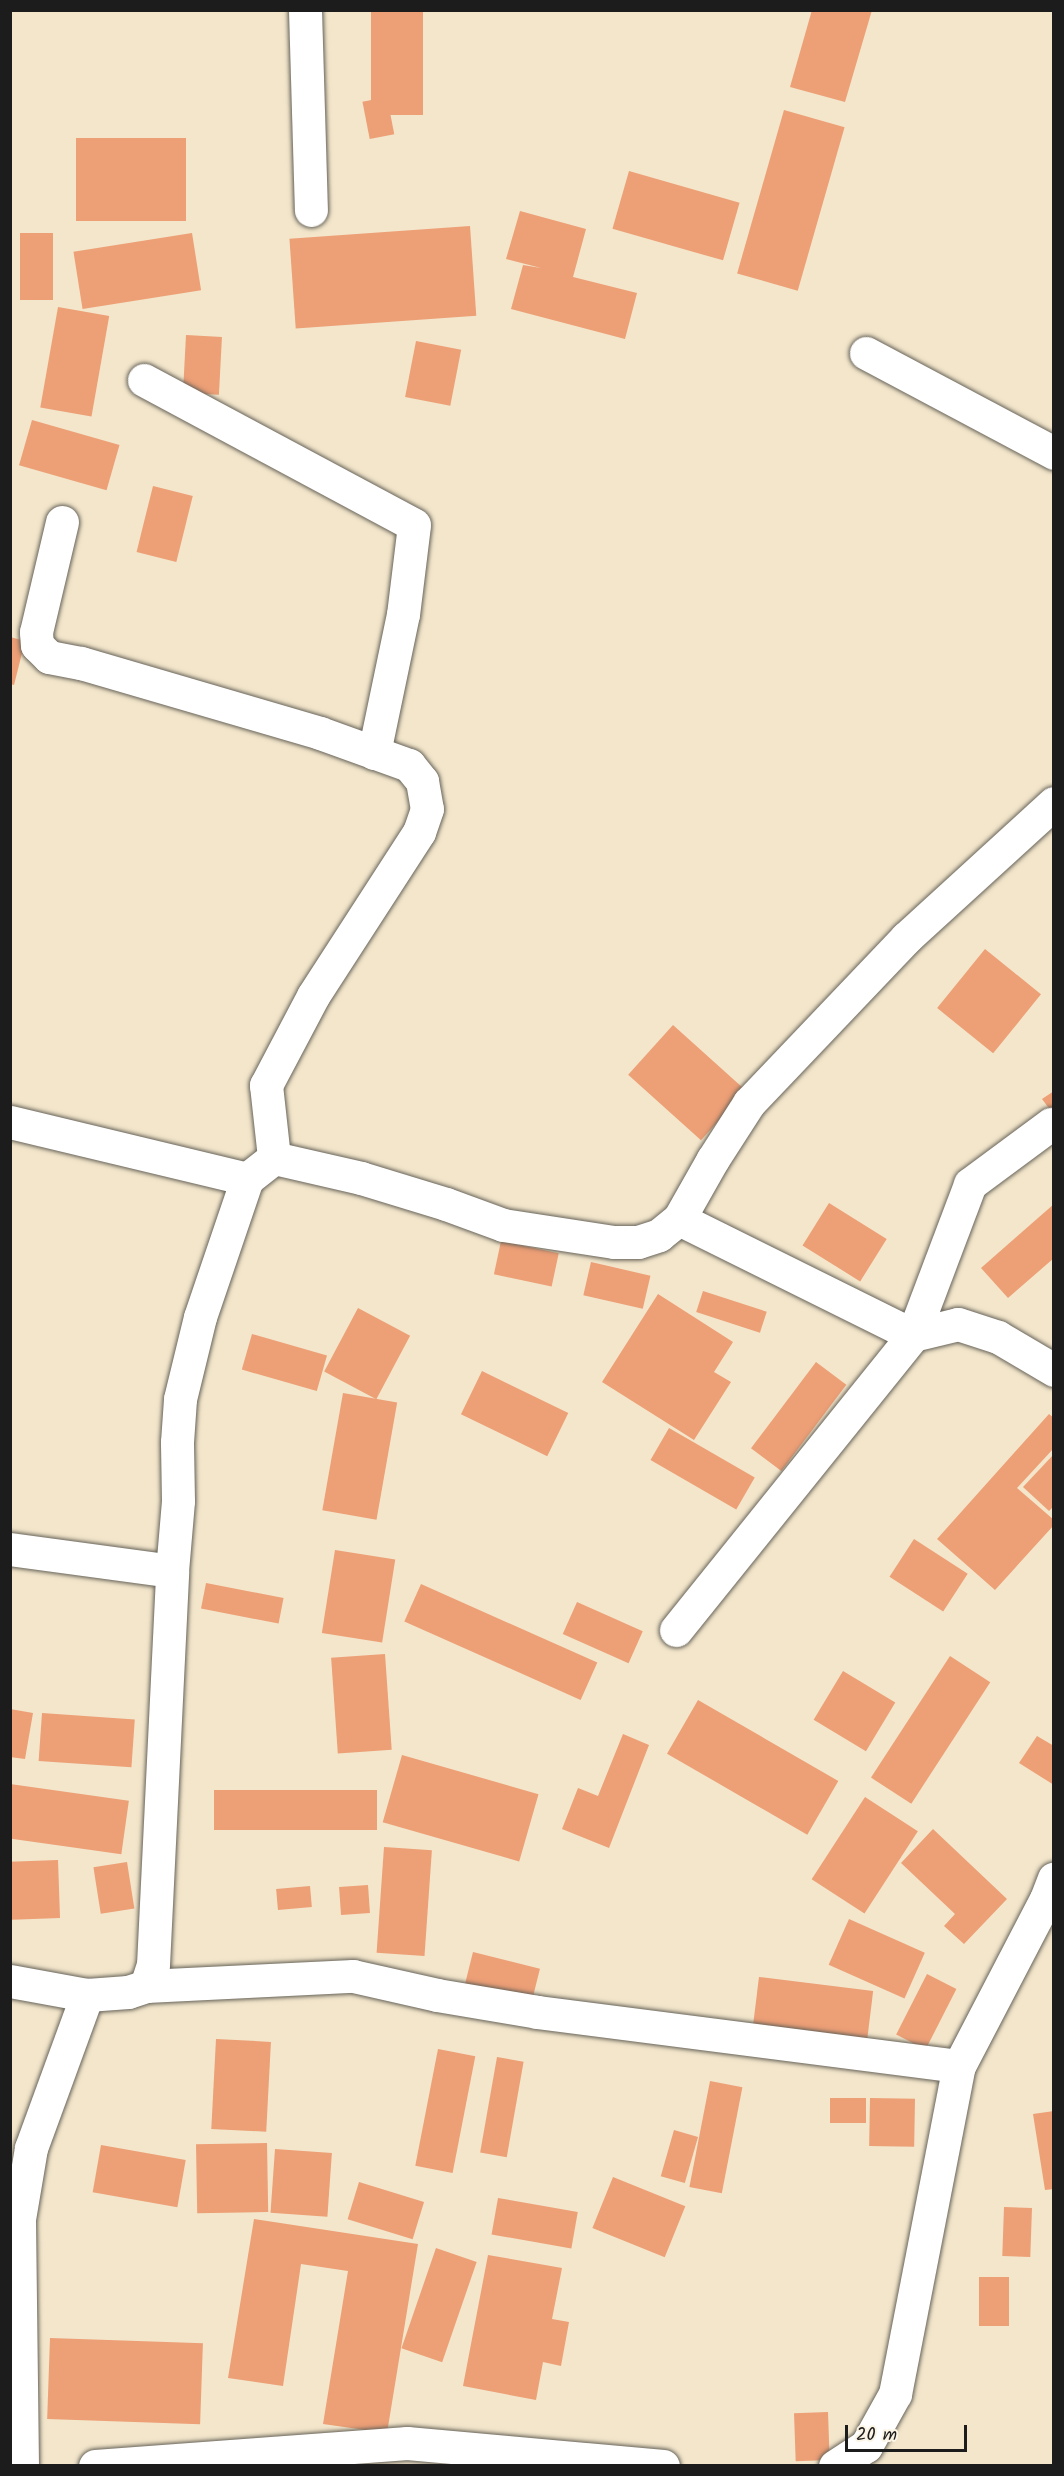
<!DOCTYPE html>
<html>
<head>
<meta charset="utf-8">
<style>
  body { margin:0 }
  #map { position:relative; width:1064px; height:2476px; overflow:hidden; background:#f3e6cb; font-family:Kalam,sans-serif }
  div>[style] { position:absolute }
  .building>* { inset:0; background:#ed9f76; transform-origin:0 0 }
  .roads { filter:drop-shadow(0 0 2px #676359) drop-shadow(0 0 2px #676359) }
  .street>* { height:33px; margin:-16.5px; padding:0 16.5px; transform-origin:16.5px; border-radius:16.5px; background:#fff }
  span { translate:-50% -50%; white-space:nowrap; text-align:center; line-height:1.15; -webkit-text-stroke:4.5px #fcf5e5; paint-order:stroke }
  .frame { position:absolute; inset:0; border:12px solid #1c1c1c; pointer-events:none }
  .scale { position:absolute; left:845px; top:2425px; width:122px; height:27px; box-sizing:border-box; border:3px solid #1c1c1c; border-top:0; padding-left:8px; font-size:18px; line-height:21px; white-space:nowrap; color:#1c1c1c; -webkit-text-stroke:4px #fcf5e5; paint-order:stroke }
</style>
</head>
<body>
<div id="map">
  <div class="building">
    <i style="left:371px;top:10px;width:52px;height:105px"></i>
    <i style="clip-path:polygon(812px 10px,872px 10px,845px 102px,790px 87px)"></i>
    <i style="left:387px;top:97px;width:38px;height:25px;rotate:79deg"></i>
    <i style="left:784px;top:110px;width:63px;height:170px;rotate:16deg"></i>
    <i style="left:186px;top:138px;width:83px;height:110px;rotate:90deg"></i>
    <i style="left:629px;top:171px;width:115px;height:60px;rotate:16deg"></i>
    <i style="clip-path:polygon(520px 211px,586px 229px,573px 277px,637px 293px,625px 339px,511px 309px,523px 265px,541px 268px,506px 259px)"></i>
    <i style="left:470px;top:226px;width:90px;height:181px;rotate:86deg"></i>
    <i style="left:20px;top:233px;width:33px;height:67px"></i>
    <i style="left:192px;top:233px;width:58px;height:120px;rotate:81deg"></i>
    <i style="left:58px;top:307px;width:52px;height:102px;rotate:10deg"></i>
    <i style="left:186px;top:335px;width:36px;height:58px;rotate:3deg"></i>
    <i style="left:416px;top:341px;width:46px;height:57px;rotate:11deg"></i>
    <i style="left:32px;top:420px;width:91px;height:47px;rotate:16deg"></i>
    <i style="left:153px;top:486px;width:41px;height:68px;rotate:14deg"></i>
    <i style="clip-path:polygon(10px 637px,25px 641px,14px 685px,10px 684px)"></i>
    <i style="left:985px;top:949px;width:72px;height:76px;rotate:39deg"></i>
    <i style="left:673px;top:1025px;width:98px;height:67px;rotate:42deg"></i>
    <i style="clip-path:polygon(1054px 1091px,1054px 1115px,1042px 1099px)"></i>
    <i style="left:829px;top:1203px;width:68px;height:50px;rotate:32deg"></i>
    <i style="clip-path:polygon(1054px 1204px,1054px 1258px,1008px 1298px,981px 1268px)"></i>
    <i style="left:501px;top:1241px;width:59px;height:34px;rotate:12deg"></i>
    <i style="left:591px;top:1262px;width:61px;height:34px;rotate:13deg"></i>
    <i style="left:703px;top:1291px;width:67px;height:22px;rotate:18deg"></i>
    <i style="clip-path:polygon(658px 1294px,733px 1342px,714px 1372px,731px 1382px,694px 1440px,602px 1382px)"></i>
    <i style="left:358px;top:1308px;width:59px;height:72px;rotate:28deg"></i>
    <i style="left:252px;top:1334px;width:78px;height:37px;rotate:16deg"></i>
    <i style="left:816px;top:1362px;width:38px;height:108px;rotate:37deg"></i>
    <i style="left:482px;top:1371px;width:96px;height:48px;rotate:26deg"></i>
    <i style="left:343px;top:1393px;width:55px;height:119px;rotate:10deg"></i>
    <i style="clip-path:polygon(1049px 1414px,1054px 1418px,1054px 1448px,1017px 1488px,1054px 1520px,1054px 1525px,995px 1590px,937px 1539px)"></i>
    <i style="left:669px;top:1428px;width:99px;height:37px;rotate:30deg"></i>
    <i style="clip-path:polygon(1054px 1454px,1054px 1506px,1049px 1511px,1023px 1487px)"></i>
    <i style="left:914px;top:1539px;width:64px;height:45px;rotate:33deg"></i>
    <i style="left:335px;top:1550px;width:61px;height:84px;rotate:9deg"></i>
    <i style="left:206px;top:1583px;width:79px;height:26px;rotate:11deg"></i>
    <i style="left:421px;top:1584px;width:193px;height:41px;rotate:24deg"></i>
    <i style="left:577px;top:1602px;width:72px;height:35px;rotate:24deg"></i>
    <i style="left:385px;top:1654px;width:96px;height:54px;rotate:86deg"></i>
    <i style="left:950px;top:1656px;width:48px;height:145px;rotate:33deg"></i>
    <i style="left:843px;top:1671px;width:61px;height:57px;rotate:31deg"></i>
    <i style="left:698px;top:1700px;width:162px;height:62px;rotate:30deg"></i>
    <i style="clip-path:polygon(10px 1709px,33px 1713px,25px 1759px,10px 1757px)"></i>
    <i style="left:42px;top:1713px;width:93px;height:48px;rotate:4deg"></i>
    <i style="clip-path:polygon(623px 1734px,649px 1745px,609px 1848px,562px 1829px,578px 1788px,598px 1796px)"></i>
    <i style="clip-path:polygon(1037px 1736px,1054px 1746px,1054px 1785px,1019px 1763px)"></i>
    <i style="left:402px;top:1755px;width:142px;height:70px;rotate:16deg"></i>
    <i style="left:10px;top:1784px;width:120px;height:54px;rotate:8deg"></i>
    <i style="left:377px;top:1790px;width:40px;height:163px;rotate:90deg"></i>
    <i style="left:865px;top:1797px;width:63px;height:98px;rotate:33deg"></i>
    <i style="clip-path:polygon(933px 1829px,1007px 1899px,964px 1944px,944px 1926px,955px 1914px,901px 1863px)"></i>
    <i style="left:384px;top:1847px;width:48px;height:106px;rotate:4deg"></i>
    <i style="left:58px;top:1860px;width:58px;height:48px;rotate:88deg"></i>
    <i style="left:127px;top:1862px;width:47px;height:34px;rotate:81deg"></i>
    <i style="left:368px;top:1885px;width:28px;height:29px;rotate:86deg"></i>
    <i style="left:310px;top:1886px;width:21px;height:34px;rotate:85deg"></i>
    <i style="left:849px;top:1919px;width:83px;height:50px;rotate:24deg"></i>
    <i style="left:473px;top:1952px;width:69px;height:41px;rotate:14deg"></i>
    <i style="left:927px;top:1974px;width:33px;height:68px;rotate:27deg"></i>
    <i style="left:759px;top:1977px;width:115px;height:51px;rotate:7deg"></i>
    <i style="left:216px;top:2039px;width:55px;height:90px;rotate:3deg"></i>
    <i style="left:438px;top:2049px;width:38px;height:119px;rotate:11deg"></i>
    <i style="left:497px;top:2057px;width:27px;height:97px;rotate:10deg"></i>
    <i style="left:710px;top:2081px;width:33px;height:108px;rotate:11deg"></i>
    <i style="left:866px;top:2098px;width:25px;height:36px;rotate:90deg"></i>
    <i style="left:870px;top:2098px;width:45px;height:48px;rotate:1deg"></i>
    <i style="clip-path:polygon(1054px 2111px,1054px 2189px,1045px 2190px,1033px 2114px)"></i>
    <i style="left:674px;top:2130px;width:25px;height:48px;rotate:16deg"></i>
    <i style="left:267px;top:2143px;width:69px;height:71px;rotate:89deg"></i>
    <i style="left:101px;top:2145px;width:86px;height:48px;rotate:10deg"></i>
    <i style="left:275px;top:2149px;width:57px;height:64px;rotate:4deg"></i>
    <i style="left:613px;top:2177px;width:78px;height:55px;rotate:22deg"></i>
    <i style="left:359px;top:2182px;width:68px;height:39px;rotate:17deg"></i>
    <i style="left:498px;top:2198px;width:81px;height:37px;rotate:10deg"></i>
    <i style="left:1004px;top:2207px;width:28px;height:49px;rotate:2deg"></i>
    <i style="clip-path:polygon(254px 2219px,418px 2244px,387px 2433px,323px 2424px,348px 2271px,301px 2264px,283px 2386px,228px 2378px)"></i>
    <i style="left:436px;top:2248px;width:43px;height:106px;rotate:19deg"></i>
    <i style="clip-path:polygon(488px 2255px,562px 2268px,552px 2319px,569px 2322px,561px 2366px,543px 2362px,536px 2400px,463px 2386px)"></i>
    <i style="left:979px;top:2277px;width:30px;height:49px"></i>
    <i style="left:50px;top:2338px;width:153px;height:81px;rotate:2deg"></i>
    <i style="left:828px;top:2412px;width:48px;height:34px;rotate:88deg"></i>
  </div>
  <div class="roads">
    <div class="street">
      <i style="left:305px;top:10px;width:200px;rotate:88.3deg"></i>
      <i style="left:866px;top:353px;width:213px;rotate:28deg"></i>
      <i style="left:144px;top:380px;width:306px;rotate:28.2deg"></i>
      <i style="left:414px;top:525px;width:90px;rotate:97deg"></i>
      <i style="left:403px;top:614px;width:142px;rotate:101.8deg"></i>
      <i style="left:62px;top:522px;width:113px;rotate:103.3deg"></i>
      <i style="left:36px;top:632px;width:13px;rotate:86deg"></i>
      <i style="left:37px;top:645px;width:17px;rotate:45deg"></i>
      <i style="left:49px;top:657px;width:33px;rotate:11deg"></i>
      <i style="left:81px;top:663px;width:249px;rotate:16.3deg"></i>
      <i style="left:320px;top:733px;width:95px;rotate:19.8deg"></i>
      <i style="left:409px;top:765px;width:21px;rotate:51deg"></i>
      <i style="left:422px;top:781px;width:28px;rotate:80deg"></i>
      <i style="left:427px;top:809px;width:24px;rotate:109deg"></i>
      <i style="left:419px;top:832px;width:195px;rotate:122.9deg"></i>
      <i style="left:313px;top:996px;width:101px;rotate:117.8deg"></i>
      <i style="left:266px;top:1085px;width:73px;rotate:83.7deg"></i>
      <i style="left:10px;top:1122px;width:244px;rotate:13.5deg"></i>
      <i style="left:679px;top:1219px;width:261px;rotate:26.4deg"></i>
      <i style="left:913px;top:1335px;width:46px;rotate:-13.7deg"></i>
      <i style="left:958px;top:1324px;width:42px;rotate:18deg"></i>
      <i style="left:998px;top:1337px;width:65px;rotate:30.5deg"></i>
      <i style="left:10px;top:1549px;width:163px;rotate:7.7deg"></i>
      <i style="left:676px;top:1630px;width:378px;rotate:-51.2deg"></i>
      <i style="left:913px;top:1335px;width:161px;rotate:-69.3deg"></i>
      <i style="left:970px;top:1184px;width:101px;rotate:-36.5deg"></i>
      <i style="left:10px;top:1981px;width:78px;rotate:10.3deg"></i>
      <i style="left:87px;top:1995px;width:41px;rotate:-4.2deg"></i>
      <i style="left:128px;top:1992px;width:19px;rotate:-18deg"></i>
      <i style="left:146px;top:1986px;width:22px;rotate:-72deg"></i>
      <i style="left:153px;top:1965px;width:394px;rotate:-87.2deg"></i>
      <i style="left:172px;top:1571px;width:70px;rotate:-85.1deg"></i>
      <i style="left:178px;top:1501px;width:59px;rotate:-91deg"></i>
      <i style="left:177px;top:1442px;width:43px;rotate:-86deg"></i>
      <i style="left:180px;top:1399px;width:84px;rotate:-76.3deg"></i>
      <i style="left:200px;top:1317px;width:146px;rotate:-71.2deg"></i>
      <i style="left:247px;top:1179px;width:34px;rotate:-38deg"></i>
      <i style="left:274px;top:1158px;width:89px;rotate:12.9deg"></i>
      <i style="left:361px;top:1178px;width:89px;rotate:17deg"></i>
      <i style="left:446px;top:1204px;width:61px;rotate:20.2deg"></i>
      <i style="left:503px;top:1225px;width:112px;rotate:8.7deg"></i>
      <i style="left:614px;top:1242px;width:24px"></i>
      <i style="left:638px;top:1242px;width:22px;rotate:-18deg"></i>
      <i style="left:659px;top:1235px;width:26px;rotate:-39deg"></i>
      <i style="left:679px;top:1219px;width:69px;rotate:-60.5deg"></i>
      <i style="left:713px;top:1159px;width:67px;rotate:-57.3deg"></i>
      <i style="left:749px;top:1103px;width:228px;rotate:-46.4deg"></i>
      <i style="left:906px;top:938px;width:200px;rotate:-42.4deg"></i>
      <i style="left:146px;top:1986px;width:207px;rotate:-2.8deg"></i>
      <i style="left:353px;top:1976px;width:86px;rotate:12.7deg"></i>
      <i style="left:437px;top:1995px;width:101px;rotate:9.6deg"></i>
      <i style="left:537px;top:2012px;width:425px;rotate:7.3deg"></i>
      <i style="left:22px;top:2466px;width:247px;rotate:-90.7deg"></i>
      <i style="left:19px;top:2219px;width:72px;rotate:-80.4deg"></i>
      <i style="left:31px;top:2148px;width:163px;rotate:-69.9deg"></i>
      <i style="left:95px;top:2466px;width:313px;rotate:-4.2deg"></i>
      <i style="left:407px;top:2443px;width:257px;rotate:5.1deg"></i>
      <i style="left:835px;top:2466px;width:37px;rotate:-33deg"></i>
      <i style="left:866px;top:2446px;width:60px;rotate:-60.9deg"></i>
      <i style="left:895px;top:2394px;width:334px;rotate:-79deg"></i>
      <i style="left:959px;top:2066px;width:188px;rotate:-62.5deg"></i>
      <i style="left:1046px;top:1899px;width:22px;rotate:-69deg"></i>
    </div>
  </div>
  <div class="frame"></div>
  <div class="scale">20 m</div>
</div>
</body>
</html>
